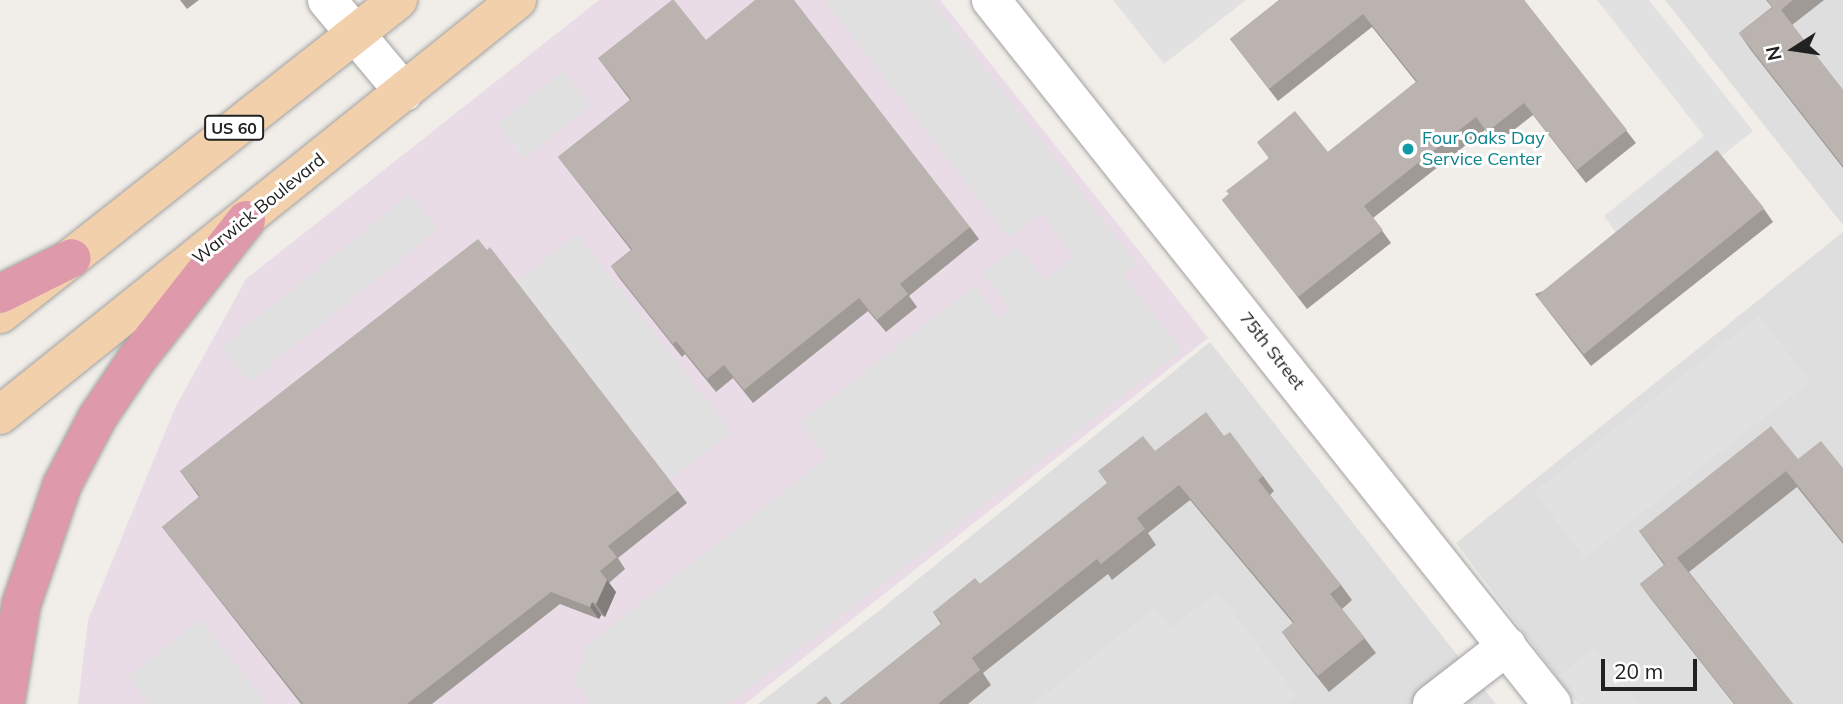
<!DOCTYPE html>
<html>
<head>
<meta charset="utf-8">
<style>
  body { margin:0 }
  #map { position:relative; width:1843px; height:704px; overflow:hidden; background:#f1eee9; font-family:Mulish,sans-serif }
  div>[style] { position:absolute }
  .residential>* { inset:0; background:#dfdede }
  .industrial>* { inset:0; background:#e9dce7 }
  .parking>* { inset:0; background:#e1e1e1; transform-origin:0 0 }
  .roads { filter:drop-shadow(0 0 2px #a2a2a2) drop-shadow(0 0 2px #a2a2a2) }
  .minor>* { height:38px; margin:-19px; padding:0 19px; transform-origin:19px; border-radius:19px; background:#fff }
  .major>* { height:38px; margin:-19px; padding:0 19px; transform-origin:19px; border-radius:19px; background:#f2d0ac }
  .highway>* { height:38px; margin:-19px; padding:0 19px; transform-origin:19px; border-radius:19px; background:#de9aab }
  .wall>* { inset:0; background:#a09a96 }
  .shaded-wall>* { inset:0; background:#827d7a }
  .building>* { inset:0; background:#bab3af; transform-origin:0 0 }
  .dots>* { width:19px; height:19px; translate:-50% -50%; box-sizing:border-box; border:4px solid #fff; border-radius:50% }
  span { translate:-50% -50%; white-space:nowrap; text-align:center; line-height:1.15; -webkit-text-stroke:6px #fff; paint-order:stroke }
  .shield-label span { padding:2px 5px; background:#fff; border:2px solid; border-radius:5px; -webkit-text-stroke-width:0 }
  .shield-label { font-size:16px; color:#212121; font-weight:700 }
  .culture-label { font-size:18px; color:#0d838f }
  .left { translate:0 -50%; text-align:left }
  .street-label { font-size:18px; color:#212121 }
  .north { position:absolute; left:1759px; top:14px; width:70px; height:70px; -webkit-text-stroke:5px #fff; paint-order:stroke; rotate:258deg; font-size:19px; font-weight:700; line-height:28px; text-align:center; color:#212121 }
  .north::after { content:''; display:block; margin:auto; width:24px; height:32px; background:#212121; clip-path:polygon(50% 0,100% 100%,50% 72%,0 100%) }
  .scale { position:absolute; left:1601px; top:659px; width:96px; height:32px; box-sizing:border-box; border:4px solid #212121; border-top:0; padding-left:9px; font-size:21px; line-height:24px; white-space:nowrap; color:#212121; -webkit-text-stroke:5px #fff; paint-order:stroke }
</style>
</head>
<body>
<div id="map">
  <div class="residential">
    <i style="clip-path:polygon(1665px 0,1843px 0,1843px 225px)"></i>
    <i style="clip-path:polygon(1843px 232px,1843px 704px,1578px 704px,1456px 543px)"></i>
    <i style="clip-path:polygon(1210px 342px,1496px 704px,758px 704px,880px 610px)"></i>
  </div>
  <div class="industrial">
    <i style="clip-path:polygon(599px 0,940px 0,1208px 338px,745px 704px,78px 704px,88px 620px,175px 408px,246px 279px)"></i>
  </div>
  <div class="parking">
    <i style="clip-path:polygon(824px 0,932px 0,1137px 264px,1123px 275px,1182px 350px,728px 704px,591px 704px,574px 682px,587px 645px,827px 458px,800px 422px,975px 286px,1000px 318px,1011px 310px,983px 273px,1018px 246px,1045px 280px,1074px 257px,1041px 214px,1009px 238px)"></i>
    <i style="clip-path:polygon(1113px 0,1246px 0,1164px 64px)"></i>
    <i style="clip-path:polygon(1597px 0,1649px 0,1753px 131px,1619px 237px,1604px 216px,1704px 136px)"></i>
    <i style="left:563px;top:71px;width:44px;height:85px;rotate:51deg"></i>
    <i style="left:410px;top:194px;width:45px;height:243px;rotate:51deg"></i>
    <i style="left:577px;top:234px;width:251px;height:77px;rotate:52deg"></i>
    <i style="left:1759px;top:316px;width:83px;height:286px;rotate:52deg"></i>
    <i style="clip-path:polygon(1217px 592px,1296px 695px,1284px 704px,1033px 704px,1155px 608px,1171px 628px)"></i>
    <i style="clip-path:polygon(200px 620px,267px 704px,149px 704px,128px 677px)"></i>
    <i style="clip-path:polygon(1595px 647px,1639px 704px,1640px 704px,1578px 704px,1557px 677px)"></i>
  </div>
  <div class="roads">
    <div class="minor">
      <i style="left:327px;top:0;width:120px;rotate:50.1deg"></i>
      <i style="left:991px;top:0;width:900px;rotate:51.45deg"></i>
      <i style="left:1432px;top:704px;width:95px;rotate:-37.7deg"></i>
    </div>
    <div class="major">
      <i style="left:0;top:314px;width:507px;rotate:-38.27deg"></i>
      <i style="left:0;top:415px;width:663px;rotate:-38.75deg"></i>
    </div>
    <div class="highway">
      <i style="left:0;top:294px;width:80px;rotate:-26.6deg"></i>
      <i style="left:5px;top:704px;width:100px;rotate:-80.8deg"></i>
      <i style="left:21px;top:605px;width:127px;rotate:-71.1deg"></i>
      <i style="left:62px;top:485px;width:76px;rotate:-62.4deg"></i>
      <i style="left:97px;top:418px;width:70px;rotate:-56.1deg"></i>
      <i style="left:136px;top:360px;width:178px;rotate:-51.8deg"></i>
    </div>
  </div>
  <div class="wall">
    <i style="clip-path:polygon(180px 0,199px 0,187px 9px)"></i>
    <i style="clip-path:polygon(1279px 0,1524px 0,1636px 143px,1586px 183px,1533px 115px,1496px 144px,1485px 130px,1373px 218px,1391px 243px,1307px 309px,1222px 200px,1269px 158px,1257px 142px,1328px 152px,1416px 82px,1372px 27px,1278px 101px,1230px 39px)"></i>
    <i style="clip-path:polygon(1766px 0,1824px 0,1792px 25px,1843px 90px,1843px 168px,1750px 49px,1739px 33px,1772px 7px)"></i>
    <i style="clip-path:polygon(706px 40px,970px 227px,979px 239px,909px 296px,917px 307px,886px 332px,868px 311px,753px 403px,733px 378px,716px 392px,685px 354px,682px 357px,620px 279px,611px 266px,631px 250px,558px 157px,630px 100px,598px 58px)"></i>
    <i style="clip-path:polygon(1764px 209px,1773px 222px,1591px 366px,1535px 294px)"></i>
    <i style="clip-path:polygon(1224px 436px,1263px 476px,1274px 491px,1270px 495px,1341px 585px,1352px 600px,1342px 609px,1376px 653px,1329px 692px,1293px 647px,1282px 632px,1293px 623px,1190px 500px,1148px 533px,1156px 545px,1112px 580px,1108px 574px,983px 673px,991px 685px,968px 704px,840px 704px,941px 624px,933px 612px,980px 584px,1155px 451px)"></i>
    <i style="clip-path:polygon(1798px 459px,1843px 468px,1843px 544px,1797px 487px,1689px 572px,1793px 704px,1734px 704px,1651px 599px,1640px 584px,1664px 565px,1639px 531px)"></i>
    <i style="clip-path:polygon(180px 471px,678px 491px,687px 503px,618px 558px,625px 569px,609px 583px,616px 592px,605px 617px,601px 615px,599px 619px,560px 604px,432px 704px,301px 704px,162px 527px,199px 497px)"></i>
  </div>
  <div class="shaded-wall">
    <i style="clip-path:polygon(607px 580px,616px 592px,605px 617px,596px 604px)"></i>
    <i style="clip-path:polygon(592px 602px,601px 615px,599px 619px,590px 607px)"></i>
  </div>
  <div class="building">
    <i style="clip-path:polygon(672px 0,674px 0,706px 40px,755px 0,794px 0,970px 227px,900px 284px,908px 294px,877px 320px,859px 298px,744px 390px,724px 365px,707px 379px,676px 341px,673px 344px,611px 266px,632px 249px,558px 157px,631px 99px,598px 58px)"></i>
    <i style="clip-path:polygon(1279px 0,1524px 0,1627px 130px,1577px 170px,1524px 103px,1487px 132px,1476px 117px,1364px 206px,1383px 230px,1298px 297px,1222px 200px,1229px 194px,1226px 191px,1269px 158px,1257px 142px,1295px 111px,1328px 152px,1417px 81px,1363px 14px,1269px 89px,1230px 39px)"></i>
    <i style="clip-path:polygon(1767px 0,1793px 0,1781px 10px,1843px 90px,1843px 166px,1739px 33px,1773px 7px)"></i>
    <i style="left:1717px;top:150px;width:75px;height:232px;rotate:51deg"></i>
    <i style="clip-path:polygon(478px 239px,487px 250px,490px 247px,678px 491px,608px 546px,617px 557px,600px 571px,607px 580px,596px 604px,592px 602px,590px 607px,551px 592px,407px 704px,303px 704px,162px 527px,200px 496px,180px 471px)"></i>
    <i style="clip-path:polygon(1206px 412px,1224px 436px,1230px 432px,1263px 476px,1258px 480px,1341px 585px,1330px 594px,1365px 638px,1318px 676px,1282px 632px,1294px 622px,1179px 485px,1137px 518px,1145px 529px,1101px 564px,1097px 559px,972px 658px,980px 670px,939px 703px,939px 704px,840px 704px,942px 623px,933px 612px,975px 578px,980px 584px,1107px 483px,1098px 471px,1143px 436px,1155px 451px)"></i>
    <i style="clip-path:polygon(1771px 426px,1798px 459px,1821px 441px,1843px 468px,1843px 542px,1786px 471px,1677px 558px,1793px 704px,1735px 704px,1640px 584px,1665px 564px,1639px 531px)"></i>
    <i style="clip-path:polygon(826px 696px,832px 704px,816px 704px)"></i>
  </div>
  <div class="dots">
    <i style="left:1408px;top:149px;background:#0f9aa8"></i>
  </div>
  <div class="shield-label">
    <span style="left:234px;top:128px">US 60</span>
  </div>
  <div class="culture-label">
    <span class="left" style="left:1422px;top:149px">Four Oaks Day<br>Service Center</span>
  </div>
  <div class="street-label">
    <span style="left:259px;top:209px;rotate:-39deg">Warwick Boulevard</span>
    <span style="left:1272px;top:351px;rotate:52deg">75th Street</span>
  </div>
  <div class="north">N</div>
  <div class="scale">20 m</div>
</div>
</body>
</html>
